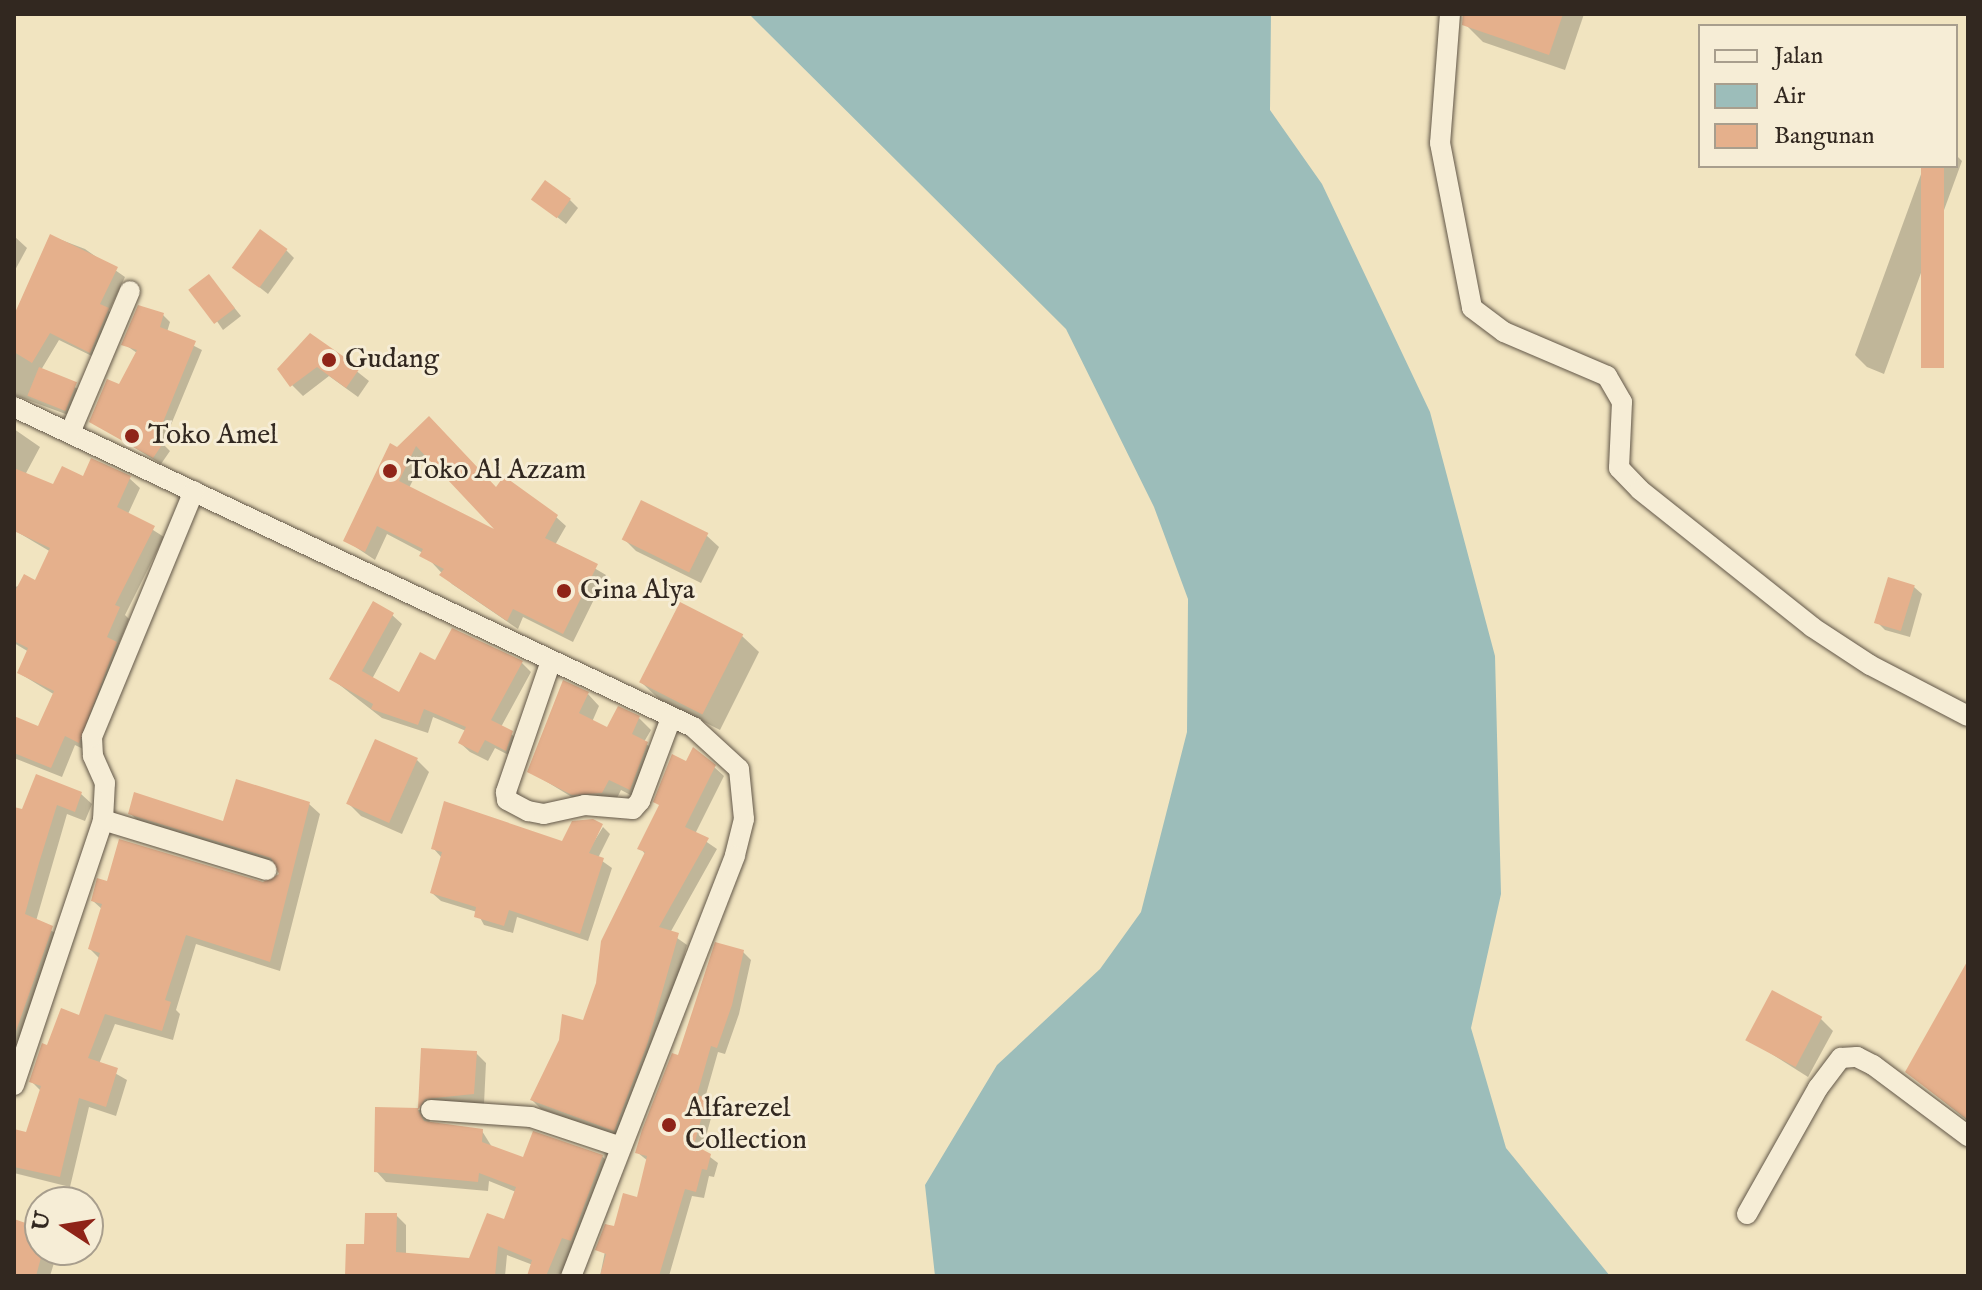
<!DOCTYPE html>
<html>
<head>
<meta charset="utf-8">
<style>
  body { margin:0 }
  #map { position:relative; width:1982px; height:1290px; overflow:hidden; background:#f1e4c0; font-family:"IM FELL English",serif }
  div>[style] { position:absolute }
  .water>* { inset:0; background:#9cbdba }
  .shadow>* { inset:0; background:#0003 }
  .building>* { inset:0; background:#e5b08c; transform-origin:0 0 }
  .roads { filter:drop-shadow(0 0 2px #625748) drop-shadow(0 0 2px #625748) }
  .minor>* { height:20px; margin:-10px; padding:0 10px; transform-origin:10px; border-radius:10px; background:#f6edd6 }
  .dots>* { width:22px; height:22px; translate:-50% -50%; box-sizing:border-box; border:4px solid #f6edd6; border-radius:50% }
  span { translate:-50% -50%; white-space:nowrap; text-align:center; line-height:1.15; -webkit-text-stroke:6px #f6edd6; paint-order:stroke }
  .poi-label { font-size:28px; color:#322820 }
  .left { translate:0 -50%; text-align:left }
  .frame { position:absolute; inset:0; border:16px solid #322820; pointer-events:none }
  .legend { position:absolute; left:1698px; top:24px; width:260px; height:144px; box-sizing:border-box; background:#f6edd6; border:2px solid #a89e8d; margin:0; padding:10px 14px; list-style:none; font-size:24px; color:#322820 }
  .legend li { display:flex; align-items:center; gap:16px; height:40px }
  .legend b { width:40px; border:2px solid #a89e8d }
  .north { position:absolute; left:24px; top:1186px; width:80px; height:80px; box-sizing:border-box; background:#f6edd6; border:2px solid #a89e8d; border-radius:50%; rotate:282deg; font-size:22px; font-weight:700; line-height:32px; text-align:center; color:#322820 }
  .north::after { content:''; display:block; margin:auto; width:28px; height:36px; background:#8f2418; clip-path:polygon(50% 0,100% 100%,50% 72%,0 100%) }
</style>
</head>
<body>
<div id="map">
  <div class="water">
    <i style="clip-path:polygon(749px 14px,1271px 14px,1270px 110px,1322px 184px,1430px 412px,1495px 656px,1501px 894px,1471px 1028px,1506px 1148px,1610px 1276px,935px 1276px,925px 1185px,997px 1065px,1100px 969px,1141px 912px,1187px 732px,1188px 599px,1154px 507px,1066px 329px)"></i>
  </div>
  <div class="shadow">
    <i style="clip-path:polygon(1470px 14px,1584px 14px,1565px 70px,1483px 42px,1466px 25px)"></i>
    <i style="clip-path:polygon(1956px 155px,1962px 161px,1884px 374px,1867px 367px,1855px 355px,1924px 166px,1956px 166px)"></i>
    <i style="clip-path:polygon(534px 199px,570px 200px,578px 208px,566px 224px)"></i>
    <i style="clip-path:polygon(14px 236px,27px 248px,14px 272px)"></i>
    <i style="clip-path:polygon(51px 236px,85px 249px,125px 277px,109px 311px,116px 318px,98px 359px,59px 340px,41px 370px,84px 392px,71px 416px,14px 395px,14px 316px)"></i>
    <i style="clip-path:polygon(286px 250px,294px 258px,268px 294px,235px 268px)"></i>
    <i style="clip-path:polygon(211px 279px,241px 316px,223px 330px,194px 288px)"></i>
    <i style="clip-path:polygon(163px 315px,170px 322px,167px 332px,202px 350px,163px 444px,170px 451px,161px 464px,91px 421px,120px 387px,137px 353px,124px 344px)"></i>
    <i style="clip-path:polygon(311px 335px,369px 381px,358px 397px,329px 376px,303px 396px,292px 385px)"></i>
    <i style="clip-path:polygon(evenodd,429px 419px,497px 490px,556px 517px,566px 526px,555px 545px,606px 575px,573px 642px,523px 617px,518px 629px,452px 584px,423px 553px,387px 534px,375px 560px,345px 540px,398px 449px,429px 419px,426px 454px,501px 535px,409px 488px,426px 454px)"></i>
    <i style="clip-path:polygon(14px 429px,40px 447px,25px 475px,54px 487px,84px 479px,129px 478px,140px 488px,128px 514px,164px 537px,125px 615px,129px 619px,118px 646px,126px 654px,89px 752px,75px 745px,62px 777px,14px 758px,14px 719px,39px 729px,55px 695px,19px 673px,29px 652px,14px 643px,14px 587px,36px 583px,51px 552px,14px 530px)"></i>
    <i style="clip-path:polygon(706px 535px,719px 547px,701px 583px,636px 551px,624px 539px)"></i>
    <i style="clip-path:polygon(1914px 587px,1922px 594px,1910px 637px,1885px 630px,1877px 622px)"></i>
    <i style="clip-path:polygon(392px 615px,402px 624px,372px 679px,400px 694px,436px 663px,522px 663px,531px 672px,501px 727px,522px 742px,516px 759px,495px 748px,488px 761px,470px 752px,460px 743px,466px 731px,433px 717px,428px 733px,382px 718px,332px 679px)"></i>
    <i style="clip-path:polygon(742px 636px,759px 652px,720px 730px,659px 699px,642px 683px)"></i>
    <i style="clip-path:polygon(588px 694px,599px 706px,592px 722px,608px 730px,639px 718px,651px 730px,644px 742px,659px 755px,642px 801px,621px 790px,614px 804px,585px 805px,529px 771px)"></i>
    <i style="clip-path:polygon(417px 760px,429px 772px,402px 834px,361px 816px,349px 804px)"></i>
    <i style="clip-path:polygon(714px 767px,724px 776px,695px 834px,717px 849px,670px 933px,687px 945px,656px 1055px,623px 1139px,541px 1109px,532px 1100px,584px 1022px,646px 855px,640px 848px)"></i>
    <i style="clip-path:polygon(81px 794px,92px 804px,85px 821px,67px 814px,36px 921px,63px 938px,14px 1082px,14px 809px,23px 812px)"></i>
    <i style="clip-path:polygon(309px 804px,320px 814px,280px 971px,196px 944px,176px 1010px,180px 1014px,173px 1040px,115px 1024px,99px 1064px,127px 1080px,116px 1116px,89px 1107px,70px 1187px,14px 1173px,14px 1131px,27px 1134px,41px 1091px,31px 1081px,48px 1048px,80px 1018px,100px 959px,90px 949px,103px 910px,93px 901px,108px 883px,263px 885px,282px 874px,278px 866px,141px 824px,130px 813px,224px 823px)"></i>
    <i style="clip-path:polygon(445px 804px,563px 844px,573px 823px,602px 825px,582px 861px,603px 827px,610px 834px,598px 858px,612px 868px,588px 941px,517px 917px,513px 933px,484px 925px,477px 912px,441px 901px,432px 893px,442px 858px,433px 848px)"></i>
    <i style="clip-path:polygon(743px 952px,751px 960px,739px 1014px,725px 1054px,718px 1052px,705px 1098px,714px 1107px,702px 1151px,718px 1163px,714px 1177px,709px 1176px,704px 1198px,692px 1196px,669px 1276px,600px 1276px,610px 1227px,615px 1229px,639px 1200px,648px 1161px,638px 1153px,679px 1057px)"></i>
    <i style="clip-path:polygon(1968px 970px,1968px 1121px,1907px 1072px)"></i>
    <i style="clip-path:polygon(1820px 1018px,1833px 1031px,1808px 1077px,1748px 1039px)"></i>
    <i style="clip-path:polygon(423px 1050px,476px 1053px,486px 1063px,484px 1104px,435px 1108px,429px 1123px,482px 1131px,492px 1147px,524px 1160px,602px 1156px,612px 1167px,560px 1276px,529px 1276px,533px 1265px,507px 1255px,505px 1276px,347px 1276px,396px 1215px,406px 1225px,406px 1255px,471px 1260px,505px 1222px,516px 1192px,489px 1181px,488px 1191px,386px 1182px,376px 1171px,377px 1109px,420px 1110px)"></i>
    <i style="clip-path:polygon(14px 1221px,40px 1250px,58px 1250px,50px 1276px,14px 1276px)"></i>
  </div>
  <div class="building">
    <i style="clip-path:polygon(1463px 14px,1563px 14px,1549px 55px,1462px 25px)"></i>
    <i style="left:1921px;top:166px;width:23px;height:202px"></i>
    <i style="left:545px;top:180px;width:32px;height:24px;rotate:36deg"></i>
    <i style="left:260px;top:229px;width:34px;height:48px;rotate:36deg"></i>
    <i style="clip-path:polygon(50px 234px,118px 267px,100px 304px,109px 308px,90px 353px,50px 333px,32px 363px,14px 352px,14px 315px)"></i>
    <i style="left:209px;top:274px;width:43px;height:26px;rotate:53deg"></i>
    <i style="clip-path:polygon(138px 305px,164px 313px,160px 327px,196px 341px,157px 437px,164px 442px,153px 458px,89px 422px,107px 379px,119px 384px,137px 350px,121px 345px)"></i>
    <i style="clip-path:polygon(310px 333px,360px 368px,346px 388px,317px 367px,290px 387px,277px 369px)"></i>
    <i style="left:39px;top:367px;width:41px;height:31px;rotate:22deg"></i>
    <i style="clip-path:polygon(evenodd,429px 416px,496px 487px,504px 476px,558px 515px,545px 538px,598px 564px,563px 634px,513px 609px,507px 621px,439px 575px,444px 569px,419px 556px,423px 549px,377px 526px,365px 552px,343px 541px,390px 443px,397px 447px,429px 416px,416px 446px,494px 529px,399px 481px,416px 446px)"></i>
    <i style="clip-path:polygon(91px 458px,131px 476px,117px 507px,155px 526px,115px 605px,120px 607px,107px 637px,117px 642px,79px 743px,65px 736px,51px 768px,14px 753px,14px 716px,38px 726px,54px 691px,17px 673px,28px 648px,14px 641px,14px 593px,24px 574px,35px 580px,50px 548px,14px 531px,14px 468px,53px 484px,62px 466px,83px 476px)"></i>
    <i style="left:641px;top:500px;width:75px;height:44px;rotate:26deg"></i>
    <i style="left:1888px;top:577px;width:28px;height:48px;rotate:17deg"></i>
    <i style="clip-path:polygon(373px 601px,394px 613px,362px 671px,399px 692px,420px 652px,435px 660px,452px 628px,523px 661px,491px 720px,513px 731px,506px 751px,485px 740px,478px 753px,458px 743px,466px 727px,424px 709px,418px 725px,371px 709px,373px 704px,329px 679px)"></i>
    <i style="left:680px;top:602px;width:71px;height:90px;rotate:27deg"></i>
    <i style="clip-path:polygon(563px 680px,589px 692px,579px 713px,607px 727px,618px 706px,640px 716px,632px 734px,648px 742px,630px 790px,609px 780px,602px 793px,572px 795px,527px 772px)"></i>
    <i style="left:375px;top:739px;width:47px;height:71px;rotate:24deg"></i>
    <i style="clip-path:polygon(693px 747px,716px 765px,685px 827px,709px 838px,659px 927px,679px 933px,647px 1045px,614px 1131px,530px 1100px,559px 1040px,562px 1014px,583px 1020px,596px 983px,601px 941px,645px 852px,637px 849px,659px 805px,653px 802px,672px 754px,686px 761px)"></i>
    <i style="clip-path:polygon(36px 774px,82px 792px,75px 812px,57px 805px,39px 863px,25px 914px,53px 926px,15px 1034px,14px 807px,22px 809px)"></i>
    <i style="clip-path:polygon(236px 779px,310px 802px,270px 962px,186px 935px,165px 1000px,171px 1002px,162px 1031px,105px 1014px,88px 1058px,118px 1068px,106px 1107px,79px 1098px,60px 1177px,14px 1167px,14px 1129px,26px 1132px,41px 1086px,29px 1082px,42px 1043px,47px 1045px,61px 1008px,79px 1015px,100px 953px,88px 949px,102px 904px,91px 901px,97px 878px,107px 881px,119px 839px,263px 882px,279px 874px,271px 858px,128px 814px,134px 792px,223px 821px)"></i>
    <i style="clip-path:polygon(444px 801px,562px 841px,572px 821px,593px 819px,603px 824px,589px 853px,604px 858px,580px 934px,509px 910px,504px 926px,474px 917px,476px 907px,430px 893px,442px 852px,431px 849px)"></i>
    <i style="clip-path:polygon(715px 942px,744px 950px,732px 1005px,717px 1048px,711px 1046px,697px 1095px,707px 1098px,694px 1145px,711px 1154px,707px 1170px,702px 1169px,696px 1192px,685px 1189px,659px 1276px,600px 1276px,606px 1254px,595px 1250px,605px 1224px,614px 1226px,623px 1193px,637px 1197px,647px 1156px,635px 1153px,642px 1130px,672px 1053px,678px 1055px)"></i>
    <i style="clip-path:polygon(1968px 960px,1968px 1120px,1905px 1072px)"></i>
    <i style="left:1772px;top:990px;width:57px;height:57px;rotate:28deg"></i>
    <i style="clip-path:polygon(421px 1048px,477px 1051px,474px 1094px,425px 1099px,418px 1110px,424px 1121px,483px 1129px,482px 1142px,523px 1157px,533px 1131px,603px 1155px,571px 1241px,562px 1238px,546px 1276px,527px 1276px,532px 1260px,498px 1246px,495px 1276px,345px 1276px,346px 1244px,364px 1244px,365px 1213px,397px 1213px,396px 1252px,469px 1258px,487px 1213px,504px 1219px,516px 1187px,479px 1173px,478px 1182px,374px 1172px,375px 1107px,418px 1108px)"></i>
    <i style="clip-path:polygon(14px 1219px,40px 1228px,43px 1250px,36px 1276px,14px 1276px)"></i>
  </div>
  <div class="roads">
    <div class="minor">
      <i style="left:1450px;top:14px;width:129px;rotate:94.4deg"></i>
      <i style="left:1440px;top:143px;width:168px;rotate:79deg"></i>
      <i style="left:1472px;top:308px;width:40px;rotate:37deg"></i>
      <i style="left:1504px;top:332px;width:112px;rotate:23.1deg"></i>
      <i style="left:1607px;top:376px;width:30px;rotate:60deg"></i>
      <i style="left:1622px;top:402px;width:66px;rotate:92.6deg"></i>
      <i style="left:1619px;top:468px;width:30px;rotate:46deg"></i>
      <i style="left:1640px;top:490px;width:220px;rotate:38.5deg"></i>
      <i style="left:1812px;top:627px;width:69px;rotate:33.2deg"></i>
      <i style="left:1870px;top:665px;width:110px;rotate:27.5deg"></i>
      <i style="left:14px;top:407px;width:751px;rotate:25.23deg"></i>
      <i style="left:693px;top:727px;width:62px;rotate:42.4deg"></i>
      <i style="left:739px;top:769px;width:50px;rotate:84.3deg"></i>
      <i style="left:744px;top:819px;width:38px;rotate:104deg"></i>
      <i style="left:735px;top:856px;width:451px;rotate:111.3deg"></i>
      <i style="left:70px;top:433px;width:154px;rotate:-67.1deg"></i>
      <i style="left:551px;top:661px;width:139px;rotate:109deg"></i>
      <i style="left:506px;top:792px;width:8px;rotate:83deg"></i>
      <i style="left:507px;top:800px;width:24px;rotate:28deg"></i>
      <i style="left:528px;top:811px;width:16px;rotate:11deg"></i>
      <i style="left:544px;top:814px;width:42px;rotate:-12.4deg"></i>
      <i style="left:585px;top:805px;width:48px;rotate:4.8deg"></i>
      <i style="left:633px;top:809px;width:11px;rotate:-49deg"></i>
      <i style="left:640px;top:801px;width:89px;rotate:-69.5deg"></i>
      <i style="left:103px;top:820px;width:171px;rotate:17deg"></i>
      <i style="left:14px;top:1085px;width:280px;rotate:-71.4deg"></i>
      <i style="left:103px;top:820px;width:37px;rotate:-87deg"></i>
      <i style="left:105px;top:783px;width:30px;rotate:-114deg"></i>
      <i style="left:93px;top:756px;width:19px;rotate:-93deg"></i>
      <i style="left:92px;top:737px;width:266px;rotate:-67.5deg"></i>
      <i style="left:431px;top:1110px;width:100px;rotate:4deg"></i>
      <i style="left:531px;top:1117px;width:95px;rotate:18.4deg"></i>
      <i style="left:1747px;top:1214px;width:145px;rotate:-60.6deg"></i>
      <i style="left:1818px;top:1088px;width:38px;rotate:-53deg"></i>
      <i style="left:1841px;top:1058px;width:16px;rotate:-4deg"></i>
      <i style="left:1857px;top:1057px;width:18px;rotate:27deg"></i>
      <i style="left:1873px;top:1065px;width:119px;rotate:36.8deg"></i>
    </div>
  </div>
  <div class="dots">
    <i style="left:329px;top:360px;background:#8f2418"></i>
    <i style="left:132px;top:436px;background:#8f2418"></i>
    <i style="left:390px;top:471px;background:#8f2418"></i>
    <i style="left:564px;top:591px;background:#8f2418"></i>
    <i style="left:669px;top:1125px;background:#8f2418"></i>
  </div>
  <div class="poi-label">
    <span class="left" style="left:345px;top:360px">Gudang</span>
    <span class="left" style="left:148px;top:436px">Toko Amel</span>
    <span class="left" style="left:406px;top:471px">Toko Al Azzam</span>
    <span class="left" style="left:580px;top:591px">Gina Alya</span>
    <span class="left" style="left:685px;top:1125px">Alfarezel<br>Collection</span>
  </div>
  <div class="frame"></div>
  <ul class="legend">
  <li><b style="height:10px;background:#f6edd6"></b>Jalan</li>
  <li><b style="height:22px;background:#9cbdba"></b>Air</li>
  <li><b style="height:22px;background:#e5b08c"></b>Bangunan</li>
  </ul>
  <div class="north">U</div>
</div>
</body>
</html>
